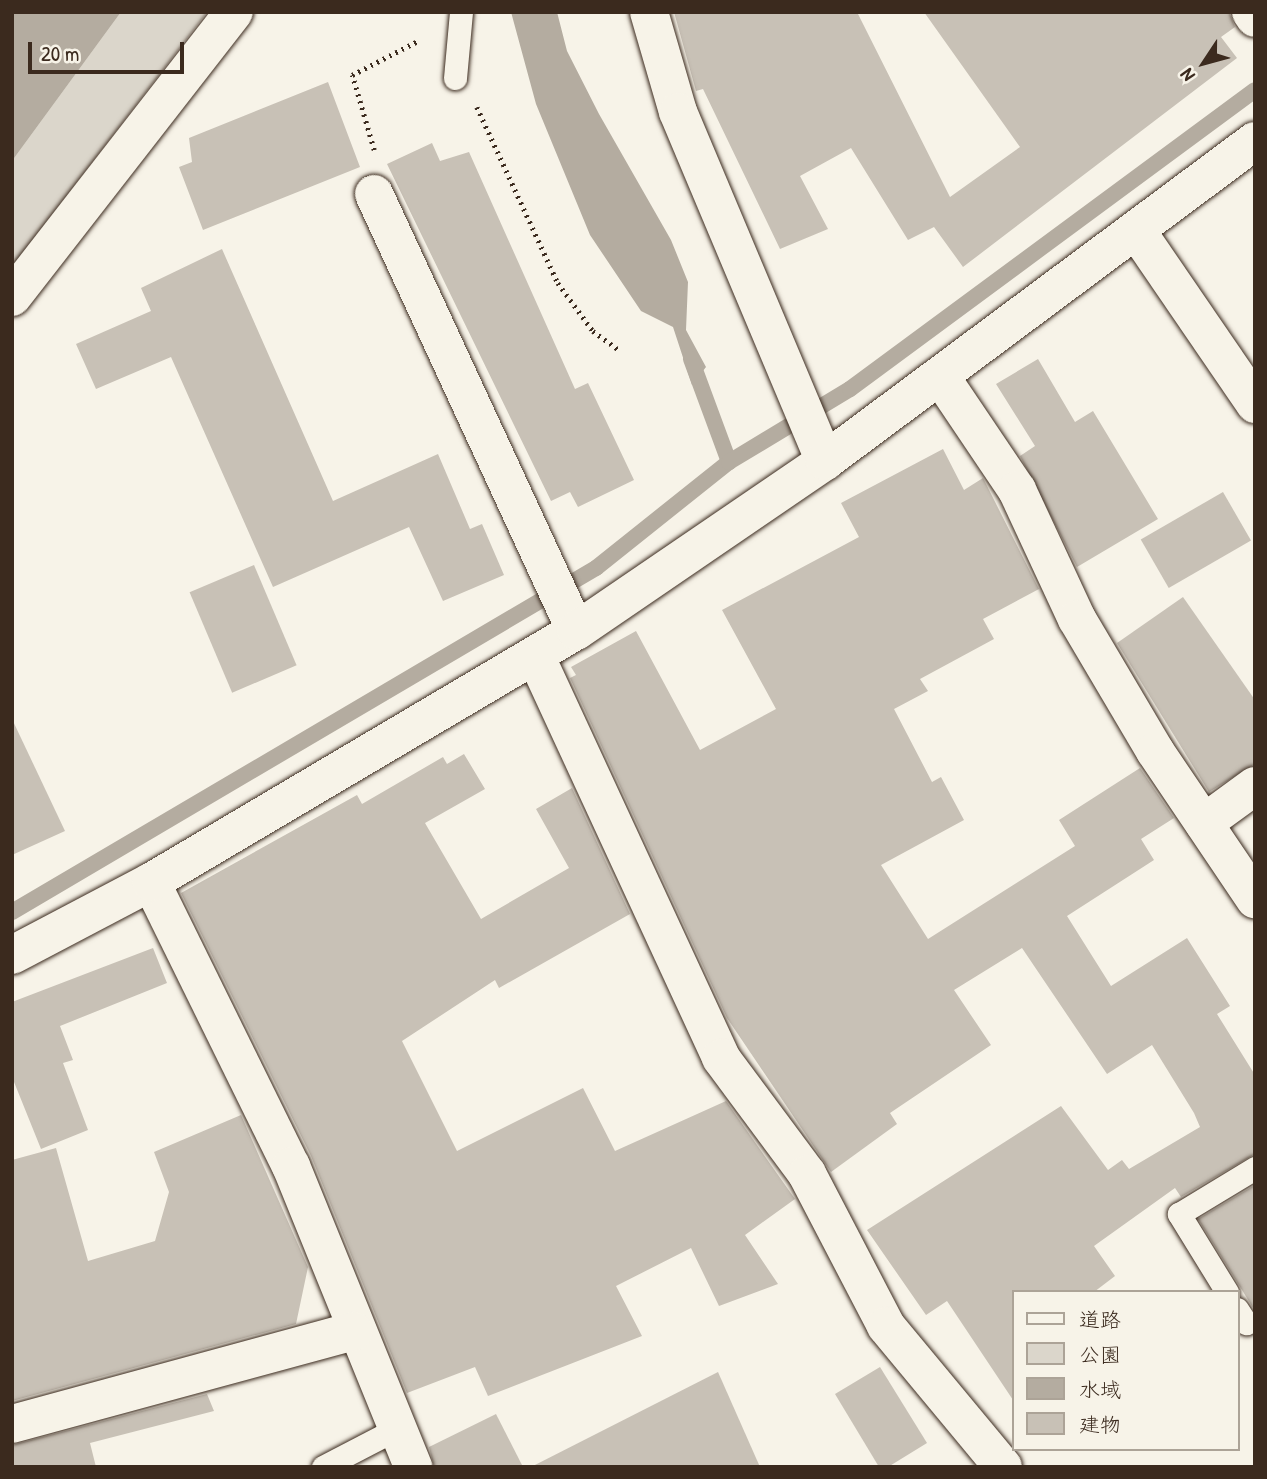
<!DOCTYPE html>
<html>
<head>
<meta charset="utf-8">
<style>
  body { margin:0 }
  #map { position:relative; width:1267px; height:1479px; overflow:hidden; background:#f7f3e8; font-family:"Patrick Hand","Klee One",sans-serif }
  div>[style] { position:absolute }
  .green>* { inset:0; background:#dbd6cb }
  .water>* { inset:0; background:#b4aca0 }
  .stream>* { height:16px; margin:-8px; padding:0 8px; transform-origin:8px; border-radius:8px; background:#b4aca0 }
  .building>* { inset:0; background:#c8c1b6; transform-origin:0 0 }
  .path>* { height:4.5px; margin-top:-2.25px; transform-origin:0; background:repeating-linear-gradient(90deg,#3b2a1e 0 2px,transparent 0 7px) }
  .roads { filter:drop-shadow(0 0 2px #3b2a1e) drop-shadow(0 0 2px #3b2a1e) }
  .lane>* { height:23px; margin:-11.5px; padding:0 11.5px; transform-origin:11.5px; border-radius:11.5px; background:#f7f3e8 }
  .street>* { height:38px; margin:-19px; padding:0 19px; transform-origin:19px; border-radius:19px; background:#f7f3e8 }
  span { translate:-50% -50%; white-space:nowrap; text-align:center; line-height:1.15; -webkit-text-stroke:5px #f7f3e8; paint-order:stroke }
  .frame { position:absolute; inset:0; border:14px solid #3b2a1e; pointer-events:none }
  .legend { position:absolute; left:1012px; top:1290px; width:228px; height:161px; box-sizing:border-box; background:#f7f3e8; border:2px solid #aca397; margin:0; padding:9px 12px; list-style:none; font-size:21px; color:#3b2a1e }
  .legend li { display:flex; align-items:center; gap:14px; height:35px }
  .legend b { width:35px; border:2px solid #aca397 }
  .north { position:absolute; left:1169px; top:28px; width:70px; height:70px; -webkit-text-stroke:5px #f7f3e8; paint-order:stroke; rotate:234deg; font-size:19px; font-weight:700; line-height:28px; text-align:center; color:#3b2a1e }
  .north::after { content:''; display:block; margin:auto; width:24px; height:32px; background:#3b2a1e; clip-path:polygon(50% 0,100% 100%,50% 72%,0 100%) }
  .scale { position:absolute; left:28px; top:42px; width:156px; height:32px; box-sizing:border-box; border:4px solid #3b2a1e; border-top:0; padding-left:9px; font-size:21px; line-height:24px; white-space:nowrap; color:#3b2a1e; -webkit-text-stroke:5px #f7f3e8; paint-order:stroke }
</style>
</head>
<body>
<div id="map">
  <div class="green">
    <i style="clip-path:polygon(121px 12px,207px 12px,12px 267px,12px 161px)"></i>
  </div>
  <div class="water">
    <i style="clip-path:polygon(12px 12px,121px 12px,12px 161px)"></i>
    <i style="clip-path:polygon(511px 12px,557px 12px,567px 51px,599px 114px,671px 240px,688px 282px,686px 330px,706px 367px,692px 385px,673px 327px,641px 311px,590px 235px,536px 104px)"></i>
  </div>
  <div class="stream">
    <i style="left:691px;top:359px;width:110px;rotate:69.7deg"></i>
    <i style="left:12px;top:912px;width:678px;rotate:-30.5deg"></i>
    <i style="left:596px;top:568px;width:170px;rotate:-38.6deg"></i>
    <i style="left:729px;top:462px;width:141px;rotate:-31.1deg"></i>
    <i style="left:850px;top:389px;width:503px;rotate:-36.44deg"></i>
  </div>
  <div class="building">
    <i style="clip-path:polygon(674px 12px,857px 12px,950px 197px,1020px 147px,924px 12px,1229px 12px,1235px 27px,1221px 37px,1237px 58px,963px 267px,934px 227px,908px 240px,851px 148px,800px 176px,828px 229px,780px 249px,703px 89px,696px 91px)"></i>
    <i style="clip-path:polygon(328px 82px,360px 167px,203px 230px,179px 167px,192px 162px,189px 138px)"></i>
    <i style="clip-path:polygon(432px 143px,440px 161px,469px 152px,575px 389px,588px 383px,634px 480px,578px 507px,570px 492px,551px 501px,387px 164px)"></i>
    <i style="clip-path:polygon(222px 249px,333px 501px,438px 454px,470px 529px,482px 524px,504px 575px,443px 601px,409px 527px,273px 587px,171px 357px,96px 389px,76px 344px,151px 311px,141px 288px)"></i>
    <i style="clip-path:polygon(1038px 359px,1075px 422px,1093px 411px,1158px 519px,1077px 567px,1020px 456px,1035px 446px,996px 384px)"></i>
    <i style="clip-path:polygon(943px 449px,964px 490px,983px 478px,1039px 589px,983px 619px,994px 639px,920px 679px,928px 691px,894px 709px,932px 782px,941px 777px,964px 820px,881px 865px,928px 939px,1075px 846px,1059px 820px,1140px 768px,1174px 818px,1141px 839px,1154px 860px,1067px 916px,1111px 986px,1187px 938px,1230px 1006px,1217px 1014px,1255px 1075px,1255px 1154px,1181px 1197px,1175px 1188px,1094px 1246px,1115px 1276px,1094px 1292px,1013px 1292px,1013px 1400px,947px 1301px,926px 1315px,867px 1230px,1061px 1106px,1108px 1170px,1122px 1160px,1129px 1169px,1200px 1127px,1194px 1113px,1152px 1045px,1107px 1074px,1022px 948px,954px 990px,991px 1045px,890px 1113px,897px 1124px,831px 1172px,727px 1018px,570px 678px,576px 675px,571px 667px,636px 631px,700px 750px,776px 709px,722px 610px,859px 537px,841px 503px)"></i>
    <i style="left:1223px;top:492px;width:56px;height:95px;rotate:60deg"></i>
    <i style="left:254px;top:565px;width:109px;height:70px;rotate:67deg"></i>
    <i style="clip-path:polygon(1183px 597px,1255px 700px,1255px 764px,1209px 792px,1117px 643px)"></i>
    <i style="clip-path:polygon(12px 719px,65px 831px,12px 855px)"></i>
    <i style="clip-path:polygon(464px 754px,485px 789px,425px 823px,481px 919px,569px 868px,536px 809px,572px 788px,630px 914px,499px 988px,495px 980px,402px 1041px,457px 1151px,583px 1088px,615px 1151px,726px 1101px,795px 1199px,745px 1235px,778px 1284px,719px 1306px,691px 1248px,616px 1286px,642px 1336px,488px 1396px,475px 1367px,407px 1393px,311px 1156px,181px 893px,357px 795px,362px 804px,443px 757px,447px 764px)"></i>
    <i style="clip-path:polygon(153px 948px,167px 983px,60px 1026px,73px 1060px,63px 1063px,88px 1130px,41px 1149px,12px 1077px,12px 1002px)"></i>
    <i style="clip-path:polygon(241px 1115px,308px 1267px,296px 1324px,12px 1401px,12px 1160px,56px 1148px,88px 1261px,155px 1241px,169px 1192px,154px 1152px)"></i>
    <i style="clip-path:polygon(1255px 1185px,1255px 1311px,1198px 1219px)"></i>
    <i style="clip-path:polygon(880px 1367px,927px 1443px,888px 1467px,879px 1467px,835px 1394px)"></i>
    <i style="clip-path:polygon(718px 1372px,760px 1467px,531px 1467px)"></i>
    <i style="clip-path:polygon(207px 1394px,214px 1411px,90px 1443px,96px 1467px,12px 1467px,12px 1445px)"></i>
    <i style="clip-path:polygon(496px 1414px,523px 1467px,434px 1467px,429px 1447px)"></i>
  </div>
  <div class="path">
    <i style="left:477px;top:107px;width:194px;rotate:65.3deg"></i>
    <i style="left:558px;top:283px;width:59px;rotate:53.9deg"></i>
    <i style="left:593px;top:331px;width:34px;rotate:36deg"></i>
    <i style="left:374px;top:150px;width:78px;rotate:-106.3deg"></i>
    <i style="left:352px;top:75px;width:74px;rotate:-27.3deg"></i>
  </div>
  <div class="roads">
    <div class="lane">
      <i style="left:455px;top:78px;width:66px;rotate:-84.8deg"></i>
      <i style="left:1227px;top:1292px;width:92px;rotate:-121.6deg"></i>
      <i style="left:1179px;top:1214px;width:89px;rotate:-31.2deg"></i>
      <i style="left:1237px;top:1309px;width:17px;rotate:57deg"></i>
      <i style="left:323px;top:1467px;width:80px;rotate:-27.5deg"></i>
    </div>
    <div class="street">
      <i style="left:649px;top:12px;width:104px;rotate:73.8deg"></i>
      <i style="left:678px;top:112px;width:379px;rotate:67.2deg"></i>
      <i style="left:1251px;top:12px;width:7px;rotate:56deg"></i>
      <i style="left:374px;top:194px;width:481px;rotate:65.2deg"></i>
      <i style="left:1136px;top:230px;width:211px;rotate:55.6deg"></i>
      <i style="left:12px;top:297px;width:361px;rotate:-52.1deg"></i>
      <i style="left:940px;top:376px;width:138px;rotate:56deg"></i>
      <i style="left:1017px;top:490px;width:142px;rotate:65.1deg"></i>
      <i style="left:1077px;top:619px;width:153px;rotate:59.4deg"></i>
      <i style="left:1155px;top:751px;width:179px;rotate:56deg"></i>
      <i style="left:536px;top:657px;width:442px;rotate:65.2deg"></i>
      <i style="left:721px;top:1058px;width:144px;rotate:53.4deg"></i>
      <i style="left:807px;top:1174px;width:171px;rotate:62.5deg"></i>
      <i style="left:886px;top:1326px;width:183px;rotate:50.3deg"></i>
      <i style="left:1204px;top:823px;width:63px;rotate:-36deg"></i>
      <i style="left:151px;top:882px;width:317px;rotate:63.8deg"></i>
      <i style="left:291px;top:1166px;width:325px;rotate:67.9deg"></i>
      <i style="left:12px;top:955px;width:157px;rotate:-27.7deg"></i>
      <i style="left:151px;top:882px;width:494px;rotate:-30.6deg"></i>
      <i style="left:576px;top:631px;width:301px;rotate:-34.3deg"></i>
      <i style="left:825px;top:461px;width:536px;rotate:-36.66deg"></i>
      <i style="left:12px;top:1424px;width:354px;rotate:-15.2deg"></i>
    </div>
  </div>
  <div class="frame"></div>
  <ul class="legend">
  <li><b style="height:9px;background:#f7f3e8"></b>道路</li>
  <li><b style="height:19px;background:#dbd6cb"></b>公園</li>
  <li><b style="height:19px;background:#b4aca0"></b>水域</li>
  <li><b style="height:19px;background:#c8c1b6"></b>建物</li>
  </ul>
  <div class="north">N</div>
  <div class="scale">20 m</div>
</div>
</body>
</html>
